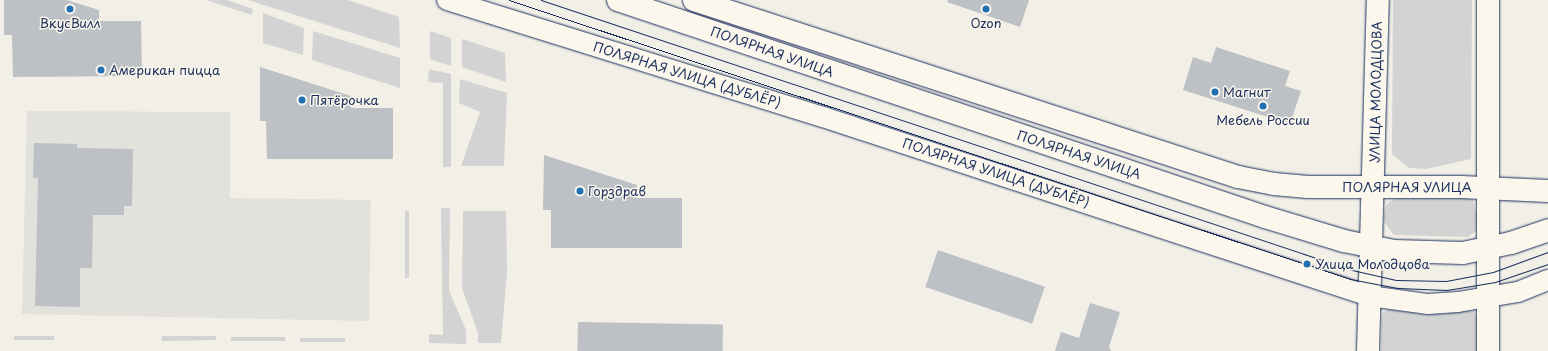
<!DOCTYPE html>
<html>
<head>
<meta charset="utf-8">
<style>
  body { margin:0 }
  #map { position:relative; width:1548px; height:351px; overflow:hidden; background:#f2efe6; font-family:"Playpen Sans",sans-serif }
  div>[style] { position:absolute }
  .built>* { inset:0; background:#e2e1dc }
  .green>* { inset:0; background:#d2d3d2; transform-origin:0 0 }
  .building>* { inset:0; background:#bdc0c4; transform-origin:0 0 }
  .roads { filter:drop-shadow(0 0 1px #1b2f5e) drop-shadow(0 0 1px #1b2f5e) }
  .minor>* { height:20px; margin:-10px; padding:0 10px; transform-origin:10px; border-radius:10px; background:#fbf7ec }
  .tertiary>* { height:22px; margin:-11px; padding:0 11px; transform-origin:11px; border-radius:11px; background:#fbf7ec }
  .secondary>* { height:22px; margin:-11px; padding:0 11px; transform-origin:11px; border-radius:11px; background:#fbf7ec }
  .tram>* { height:1px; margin:-0.5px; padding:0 0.5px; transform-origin:0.5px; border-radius:0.5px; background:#1b2f5e }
  .dots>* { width:11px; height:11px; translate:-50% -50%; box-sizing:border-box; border:2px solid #fbf7ec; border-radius:50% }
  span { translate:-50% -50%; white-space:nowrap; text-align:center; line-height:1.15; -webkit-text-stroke:3px #fbf7ec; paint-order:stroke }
  .poi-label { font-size:13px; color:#1b2f5e }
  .left { translate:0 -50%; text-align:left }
  .street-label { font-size:13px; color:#1b2f5e }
</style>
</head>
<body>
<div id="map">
  <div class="built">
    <i style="clip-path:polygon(27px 111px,230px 112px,230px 198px,371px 200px,369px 321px,22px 314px)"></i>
  </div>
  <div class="green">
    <i style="clip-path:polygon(206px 0,227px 0,253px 9px,252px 15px)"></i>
    <i style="clip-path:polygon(248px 0,348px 0,399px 17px,400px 48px)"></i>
    <i style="clip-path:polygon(1393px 0,1472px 0,1471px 159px,1426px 169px,1409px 168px,1392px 154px)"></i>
    <i style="clip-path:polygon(263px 13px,304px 28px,303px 55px,263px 43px)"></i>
    <i style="clip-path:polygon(313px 31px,400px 58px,400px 88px,312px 60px)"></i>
    <i style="clip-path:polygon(430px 31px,451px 38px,451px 66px,430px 59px)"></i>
    <i style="clip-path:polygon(462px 39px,505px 53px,506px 82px,462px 67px)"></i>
    <i style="clip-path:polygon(429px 69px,451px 74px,451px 167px,443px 167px,443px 83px,428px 82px)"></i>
    <i style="clip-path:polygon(460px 79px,507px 93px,504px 166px,461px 166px,480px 112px,459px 103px)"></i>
    <i style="clip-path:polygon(1396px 197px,1466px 197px,1473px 200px,1479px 222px,1476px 231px,1468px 237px,1394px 235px,1384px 222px,1384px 213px,1386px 205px)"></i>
    <i style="clip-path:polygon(441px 208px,450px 208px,449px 291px,466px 330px,466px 344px,429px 343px,429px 334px,443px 335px)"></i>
    <i style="left:405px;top:211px;width:4px;height:67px"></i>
    <i style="clip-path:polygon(463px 211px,506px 211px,507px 272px,501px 343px,478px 343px,478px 333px,462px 288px)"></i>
    <i style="clip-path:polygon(1393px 307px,1474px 311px,1479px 321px,1479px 351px,1381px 351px,1382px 313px)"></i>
    <i style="left:14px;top:336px;width:40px;height:4px"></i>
    <i style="clip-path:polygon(162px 336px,216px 336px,216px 340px,162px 341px)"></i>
    <i style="left:231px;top:337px;width:54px;height:4px"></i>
    <i style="left:300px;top:338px;width:45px;height:4px"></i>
  </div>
  <div class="building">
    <i style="clip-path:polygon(4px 0,67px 0,99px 10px,99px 21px,141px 21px,142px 76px,13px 77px,12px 35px,4px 35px)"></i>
    <i style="clip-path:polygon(948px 0,1029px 0,1020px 27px,947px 2px)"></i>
    <i style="clip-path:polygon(1216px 47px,1290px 71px,1285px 86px,1301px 91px,1290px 124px,1183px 90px,1193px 57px,1211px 63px)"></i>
    <i style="clip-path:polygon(260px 67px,351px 96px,351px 108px,393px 108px,393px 159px,267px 159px,266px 121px,260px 121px)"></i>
    <i style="clip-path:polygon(34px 143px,77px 144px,77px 148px,133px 149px,132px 206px,124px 206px,124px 215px,93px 215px,92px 268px,80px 268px,80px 307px,35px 306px,38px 178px,33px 178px)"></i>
    <i style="clip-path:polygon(544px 155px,637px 185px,637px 198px,682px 198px,682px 248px,551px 248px,551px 210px,543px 210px)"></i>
    <i style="left:938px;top:250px;width:113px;height:39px;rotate:19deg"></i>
    <i style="clip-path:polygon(1090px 303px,1120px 312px,1109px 347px,1111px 351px,1055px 351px,1061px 332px,1079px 338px)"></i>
    <i style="left:578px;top:322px;width:145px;height:29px;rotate:1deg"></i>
  </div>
  <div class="roads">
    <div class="minor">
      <i style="left:447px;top:0;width:394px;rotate:17.3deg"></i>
      <i style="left:823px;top:117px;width:575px;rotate:18.15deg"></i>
      <i style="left:1369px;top:296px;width:60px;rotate:7.7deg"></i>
      <i style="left:1428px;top:304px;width:30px;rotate:-4deg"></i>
      <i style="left:1458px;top:302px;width:61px;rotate:-9.5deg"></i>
      <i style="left:1518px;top:292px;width:32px;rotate:-22deg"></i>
    </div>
    <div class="tertiary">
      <i style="left:1368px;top:351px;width:351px;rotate:-88.4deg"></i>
      <i style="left:1488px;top:351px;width:351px;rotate:-90deg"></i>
    </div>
    <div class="secondary">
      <i style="left:618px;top:0;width:682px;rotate:18.54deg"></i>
      <i style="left:1265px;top:217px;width:83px;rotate:16.9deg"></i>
      <i style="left:1344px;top:241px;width:51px;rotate:11.3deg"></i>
      <i style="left:1394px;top:251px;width:69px;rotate:1.7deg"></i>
      <i style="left:1463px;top:253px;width:49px;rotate:-11.8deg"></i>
      <i style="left:1511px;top:243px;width:39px;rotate:-19deg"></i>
      <i style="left:694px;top:0;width:572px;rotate:18.02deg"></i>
      <i style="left:1238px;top:177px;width:37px;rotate:11deg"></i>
      <i style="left:1274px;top:184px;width:34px;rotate:5deg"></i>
      <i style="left:1308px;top:187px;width:153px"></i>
      <i style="left:1461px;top:187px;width:87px;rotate:2.6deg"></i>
    </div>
  </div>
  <div class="tram">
    <i style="left:509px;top:0;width:886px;rotate:18.35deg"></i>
    <i style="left:1350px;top:279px;width:48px;rotate:10.8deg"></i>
    <i style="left:1397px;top:288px;width:50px;rotate:2.3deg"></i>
    <i style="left:1447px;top:290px;width:49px;rotate:-9.5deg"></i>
    <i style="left:1495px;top:282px;width:56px;rotate:-18.8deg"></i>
    <i style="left:541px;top:0;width:855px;rotate:18.41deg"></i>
    <i style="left:1352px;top:270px;width:45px;rotate:12.8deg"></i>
    <i style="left:1396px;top:280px;width:50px;rotate:1.1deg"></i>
    <i style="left:1446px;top:281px;width:48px;rotate:-10.8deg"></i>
    <i style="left:1493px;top:272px;width:59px;rotate:-20deg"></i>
  </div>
  <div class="dots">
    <i style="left:70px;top:9px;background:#1f6fb2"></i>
    <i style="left:986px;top:9px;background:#1f6fb2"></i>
    <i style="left:101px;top:70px;background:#1f6fb2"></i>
    <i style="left:1215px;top:92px;background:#1f6fb2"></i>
    <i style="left:302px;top:100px;background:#1f6fb2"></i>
    <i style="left:1263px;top:106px;background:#1f6fb2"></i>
    <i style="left:580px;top:191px;background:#1f6fb2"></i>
    <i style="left:1307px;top:264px;background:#1f6fb2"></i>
  </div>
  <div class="poi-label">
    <span style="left:70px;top:23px">ВкусВилл</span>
    <span style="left:986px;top:23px">Ozon</span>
    <span class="left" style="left:109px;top:70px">Американ пицца</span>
    <span class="left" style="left:1223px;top:92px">Магнит</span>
    <span class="left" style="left:310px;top:100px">Пятёрочка</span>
    <span style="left:1263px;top:120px">Мебель России</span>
    <span class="left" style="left:588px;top:191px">Горздрав</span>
    <span class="left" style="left:1315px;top:264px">Улица Молодцова</span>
  </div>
  <div class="street-label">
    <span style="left:772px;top:52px;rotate:19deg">ПОЛЯРНАЯ УЛИЦА</span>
    <span style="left:687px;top:75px;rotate:17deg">ПОЛЯРНАЯ УЛИЦА (ДУБЛЁР)</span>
    <span style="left:1376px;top:92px;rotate:-89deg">УЛИЦА МОЛОДЦОВА</span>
    <span style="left:1079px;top:155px;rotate:18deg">ПОЛЯРНАЯ УЛИЦА</span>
    <span style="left:996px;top:173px;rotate:18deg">ПОЛЯРНАЯ УЛИЦА (ДУБЛЁР)</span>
    <span style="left:1407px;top:187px">ПОЛЯРНАЯ УЛИЦА</span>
  </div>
</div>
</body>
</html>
